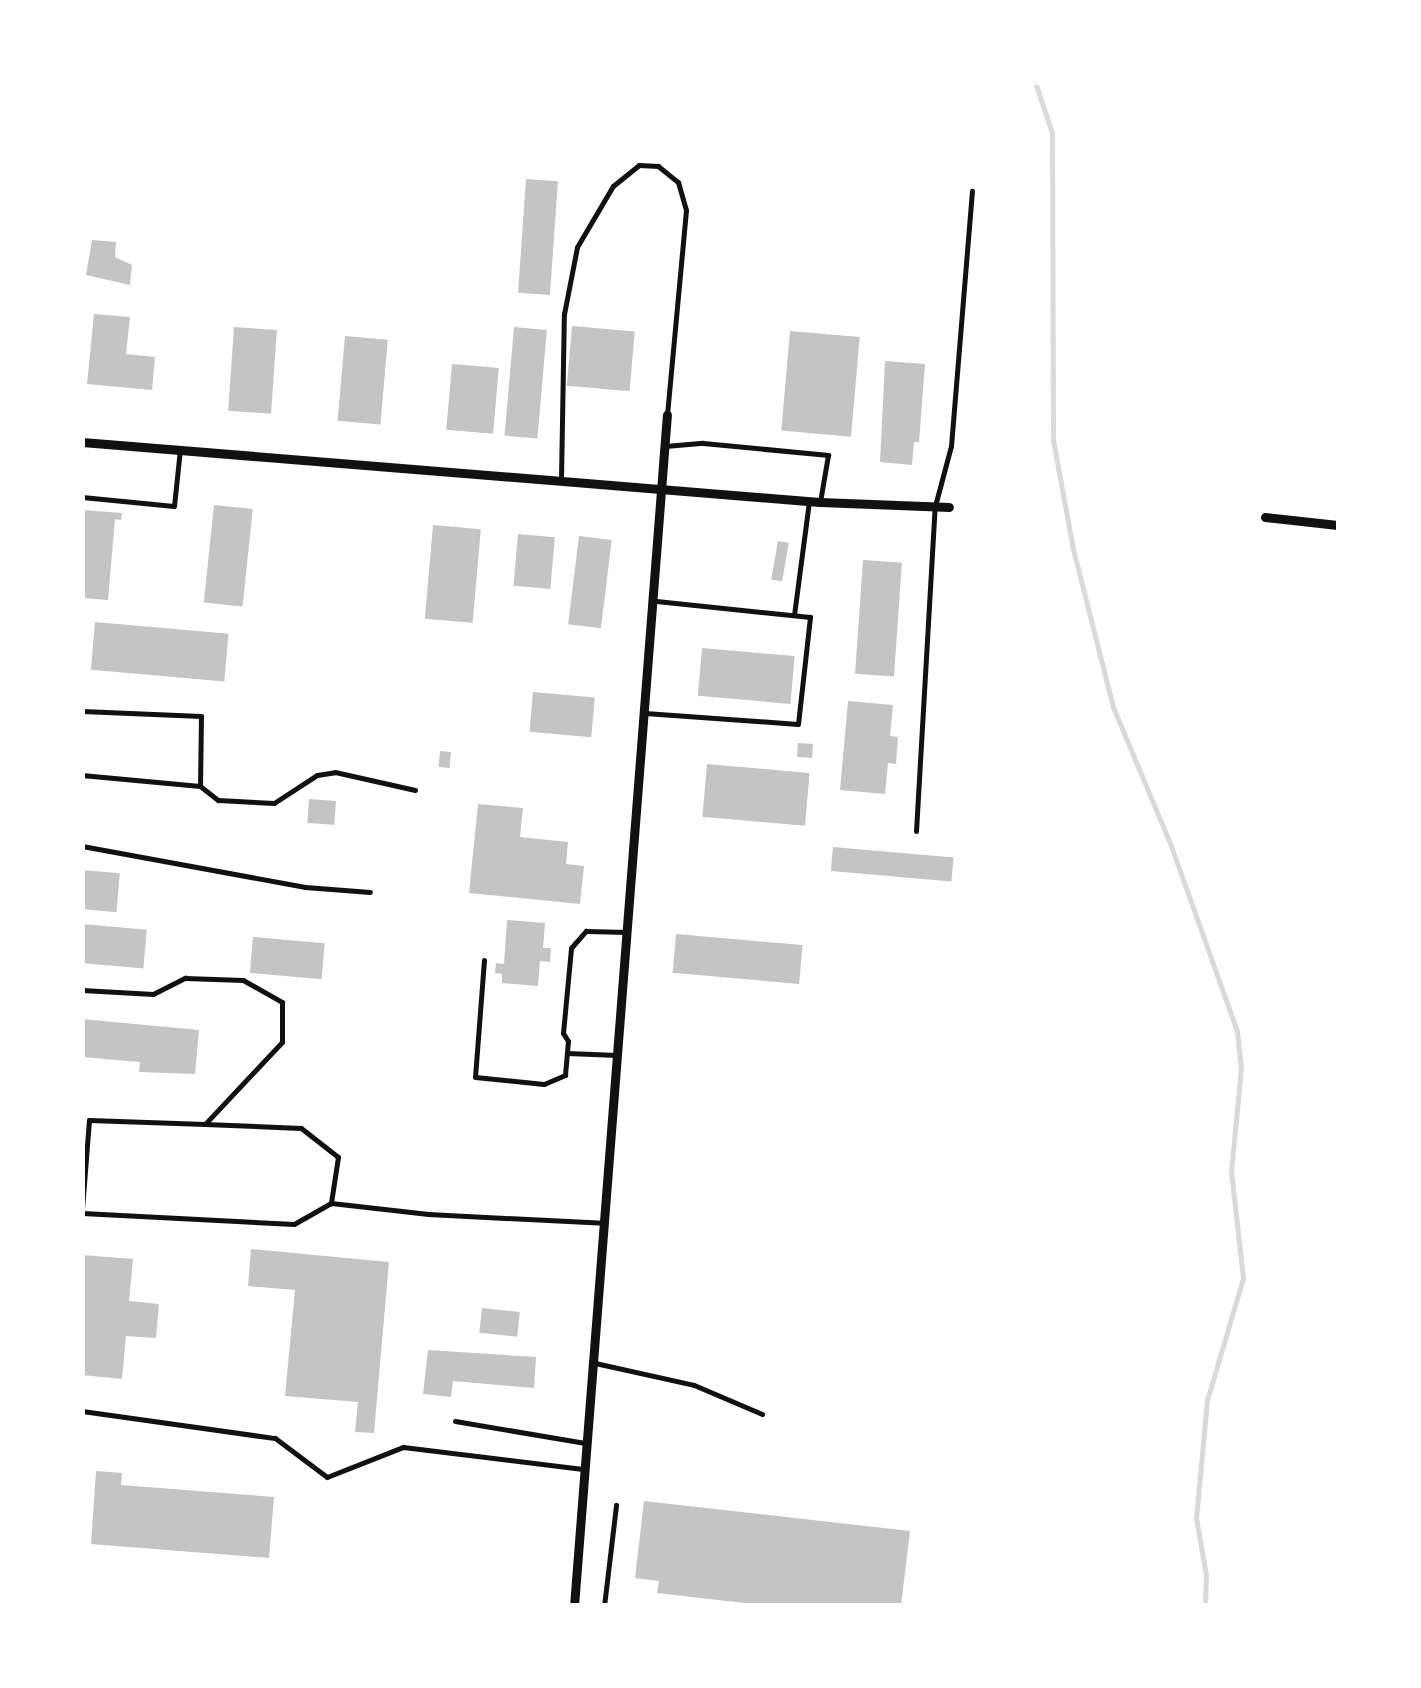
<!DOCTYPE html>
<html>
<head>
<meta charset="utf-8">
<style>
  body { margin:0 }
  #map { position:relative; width:1421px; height:1688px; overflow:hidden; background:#fff; font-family:"Public Sans",sans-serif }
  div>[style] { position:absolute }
  .stream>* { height:5px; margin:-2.5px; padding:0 2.5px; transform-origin:2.5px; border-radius:2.5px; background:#d9d9d9 }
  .building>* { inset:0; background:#c4c4c4; transform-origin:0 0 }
  .service>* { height:5px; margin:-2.5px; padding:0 2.5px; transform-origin:2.5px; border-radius:2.5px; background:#111 }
  .minor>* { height:9px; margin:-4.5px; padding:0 4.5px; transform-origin:4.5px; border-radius:4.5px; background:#111 }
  span { translate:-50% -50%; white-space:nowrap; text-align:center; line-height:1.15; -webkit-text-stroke:10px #fff; paint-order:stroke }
  .frame { position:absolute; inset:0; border:85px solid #fff; pointer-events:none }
</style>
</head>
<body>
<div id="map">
  <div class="stream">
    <i style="left:1035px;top:82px;width:54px;rotate:71.6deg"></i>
    <i style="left:1052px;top:133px;width:307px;rotate:89.8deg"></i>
    <i style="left:1053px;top:440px;width:111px;rotate:79.6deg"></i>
    <i style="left:1073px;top:549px;width:163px;rotate:75.8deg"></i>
    <i style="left:1113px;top:707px;width:147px;rotate:67.3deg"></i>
    <i style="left:1170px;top:843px;width:200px;rotate:70.4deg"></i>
    <i style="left:1237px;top:1031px;width:37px;rotate:84deg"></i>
    <i style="left:1241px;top:1068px;width:103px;rotate:95.5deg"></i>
    <i style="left:1231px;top:1171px;width:108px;rotate:83.6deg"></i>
    <i style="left:1243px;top:1278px;width:127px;rotate:106.4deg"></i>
    <i style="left:1207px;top:1400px;width:119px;rotate:95.3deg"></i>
    <i style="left:1196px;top:1518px;width:58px;rotate:80deg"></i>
    <i style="left:1206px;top:1575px;width:31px;rotate:92deg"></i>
  </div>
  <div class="building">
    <i style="left:526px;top:179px;width:32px;height:114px;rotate:4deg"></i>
    <i style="clip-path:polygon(92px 240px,116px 242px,115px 257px,132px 265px,130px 285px,86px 275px)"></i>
    <i style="clip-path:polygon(94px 314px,130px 317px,126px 354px,155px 357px,152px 390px,87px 384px)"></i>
    <i style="left:572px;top:326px;width:63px;height:60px;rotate:5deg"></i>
    <i style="left:234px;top:327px;width:43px;height:84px;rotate:4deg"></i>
    <i style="left:514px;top:327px;width:33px;height:109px;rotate:5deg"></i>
    <i style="left:790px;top:331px;width:70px;height:100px;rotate:5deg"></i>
    <i style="left:345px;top:336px;width:43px;height:85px;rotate:5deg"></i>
    <i style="clip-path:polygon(885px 361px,925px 364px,919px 442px,914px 442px,912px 465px,880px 462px)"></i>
    <i style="left:452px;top:364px;width:47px;height:66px;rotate:5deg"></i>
    <i style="left:214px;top:505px;width:39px;height:98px;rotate:6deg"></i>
    <i style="clip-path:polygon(82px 510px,122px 513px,121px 520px,115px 519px,108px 600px,82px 598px)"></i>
    <i style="left:433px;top:525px;width:48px;height:94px;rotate:5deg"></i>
    <i style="left:518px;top:534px;width:37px;height:52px;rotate:5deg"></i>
    <i style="left:579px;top:536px;width:33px;height:89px;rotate:7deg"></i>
    <i style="left:778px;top:541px;width:11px;height:39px;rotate:10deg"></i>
    <i style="left:863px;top:560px;width:39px;height:114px;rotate:4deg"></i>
    <i style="left:95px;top:622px;width:134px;height:48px;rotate:5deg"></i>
    <i style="left:702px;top:648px;width:93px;height:48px;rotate:5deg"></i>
    <i style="left:533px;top:692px;width:62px;height:40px;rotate:5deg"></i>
    <i style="clip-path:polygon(848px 701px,893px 705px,890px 736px,898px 737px,896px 764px,888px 763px,885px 794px,840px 790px)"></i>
    <i style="left:798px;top:743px;width:15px;height:14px;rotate:4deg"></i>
    <i style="left:440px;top:751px;width:11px;height:16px;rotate:5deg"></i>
    <i style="left:707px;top:764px;width:103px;height:53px;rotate:5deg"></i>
    <i style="left:309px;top:799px;width:27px;height:24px;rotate:4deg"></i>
    <i style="clip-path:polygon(478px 804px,523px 808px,520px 837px,568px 842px,566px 864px,584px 866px,580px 904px,469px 893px)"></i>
    <i style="left:833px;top:847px;width:121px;height:24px;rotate:5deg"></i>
    <i style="left:82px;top:870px;width:38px;height:39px;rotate:5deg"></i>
    <i style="clip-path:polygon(507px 920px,545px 923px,543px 948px,551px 948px,550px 962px,540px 961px,538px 986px,502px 983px,502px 974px,495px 973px,496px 963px,504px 964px)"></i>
    <i style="left:82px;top:924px;width:65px;height:39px;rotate:5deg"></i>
    <i style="left:676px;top:934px;width:127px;height:39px;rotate:5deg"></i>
    <i style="left:253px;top:937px;width:72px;height:36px;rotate:5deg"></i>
    <i style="clip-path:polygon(82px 1019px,199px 1030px,195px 1074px,139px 1072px,140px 1062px,82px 1057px)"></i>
    <i style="clip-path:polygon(251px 1249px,389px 1262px,374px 1433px,355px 1432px,358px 1402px,285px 1396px,295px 1290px,248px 1286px)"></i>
    <i style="clip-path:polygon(82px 1255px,133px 1259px,129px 1301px,159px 1304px,156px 1338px,126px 1336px,122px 1379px,82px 1375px)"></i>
    <i style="left:482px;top:1308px;width:38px;height:25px;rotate:6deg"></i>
    <i style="clip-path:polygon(428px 1350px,536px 1357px,534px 1388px,453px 1381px,451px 1397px,423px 1394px)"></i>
    <i style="clip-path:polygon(96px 1471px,122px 1473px,121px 1485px,274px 1497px,269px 1558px,91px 1544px)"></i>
    <i style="clip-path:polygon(644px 1501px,910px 1531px,901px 1606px,770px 1606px,657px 1593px,659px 1581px,635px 1578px)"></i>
  </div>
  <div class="service">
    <i style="left:665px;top:446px;width:38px;rotate:-5deg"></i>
    <i style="left:703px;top:443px;width:126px;rotate:5.5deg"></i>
    <i style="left:828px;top:455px;width:48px;rotate:99.7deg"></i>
    <i style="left:561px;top:479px;width:165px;rotate:-89deg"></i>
    <i style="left:564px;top:314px;width:68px;rotate:-79deg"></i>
    <i style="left:577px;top:247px;width:71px;rotate:-59.5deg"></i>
    <i style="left:613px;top:186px;width:33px;rotate:-39deg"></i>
    <i style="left:639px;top:165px;width:19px;rotate:3deg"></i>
    <i style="left:658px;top:166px;width:26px;rotate:39deg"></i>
    <i style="left:678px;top:182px;width:29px;rotate:74deg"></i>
    <i style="left:686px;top:210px;width:206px;rotate:95.3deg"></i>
    <i style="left:82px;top:497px;width:92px;rotate:5.6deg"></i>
    <i style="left:174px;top:506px;width:57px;rotate:-84deg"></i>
    <i style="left:794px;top:615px;width:115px;rotate:-82.5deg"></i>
    <i style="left:82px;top:711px;width:119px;rotate:2.4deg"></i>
    <i style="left:201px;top:716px;width:70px;rotate:90.8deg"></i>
    <i style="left:200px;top:786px;width:119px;rotate:-174.7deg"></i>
    <i style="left:645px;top:713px;width:153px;rotate:4.1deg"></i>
    <i style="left:798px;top:724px;width:108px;rotate:-83.6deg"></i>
    <i style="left:810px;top:617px;width:157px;rotate:-174.1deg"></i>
    <i style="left:200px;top:786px;width:23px;rotate:38deg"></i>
    <i style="left:218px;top:800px;width:56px;rotate:3.1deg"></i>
    <i style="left:274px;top:803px;width:51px;rotate:-33.1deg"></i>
    <i style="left:317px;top:775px;width:18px;rotate:-9deg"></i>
    <i style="left:335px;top:772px;width:82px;rotate:12.7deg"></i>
    <i style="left:916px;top:831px;width:326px;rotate:-86.7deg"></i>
    <i style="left:935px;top:506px;width:62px;rotate:-75.1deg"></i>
    <i style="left:951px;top:446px;width:256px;rotate:-85.3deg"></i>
    <i style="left:82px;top:846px;width:227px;rotate:10.4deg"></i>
    <i style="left:305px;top:887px;width:65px;rotate:4.4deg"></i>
    <i style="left:484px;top:960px;width:117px;rotate:94.4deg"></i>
    <i style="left:475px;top:1077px;width:69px;rotate:5.8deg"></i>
    <i style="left:544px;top:1084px;width:23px;rotate:-23deg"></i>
    <i style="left:565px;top:1075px;width:34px;rotate:-85deg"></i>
    <i style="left:568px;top:1041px;width:9px;rotate:-122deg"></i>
    <i style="left:563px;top:1033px;width:85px;rotate:-84.6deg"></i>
    <i style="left:571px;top:948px;width:23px;rotate:-49deg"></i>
    <i style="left:586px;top:931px;width:41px;rotate:1.4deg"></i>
    <i style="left:82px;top:990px;width:71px;rotate:3.2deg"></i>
    <i style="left:153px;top:994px;width:36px;rotate:-27deg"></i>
    <i style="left:185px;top:978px;width:58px;rotate:2deg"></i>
    <i style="left:243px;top:980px;width:45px;rotate:29.4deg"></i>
    <i style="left:282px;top:1002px;width:40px;rotate:90deg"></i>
    <i style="left:282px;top:1042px;width:112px;rotate:133.2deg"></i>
    <i style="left:205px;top:1124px;width:116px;rotate:-178deg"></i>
    <i style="left:89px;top:1120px;width:88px;rotate:94.5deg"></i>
    <i style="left:567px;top:1053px;width:50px;rotate:2.3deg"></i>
    <i style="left:205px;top:1124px;width:96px;rotate:2.4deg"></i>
    <i style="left:301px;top:1128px;width:47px;rotate:38.1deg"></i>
    <i style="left:338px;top:1157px;width:47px;rotate:98.7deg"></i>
    <i style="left:82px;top:1213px;width:212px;rotate:3deg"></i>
    <i style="left:294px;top:1224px;width:43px;rotate:-29.6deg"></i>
    <i style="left:331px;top:1203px;width:98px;rotate:6.5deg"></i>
    <i style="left:428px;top:1214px;width:175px;rotate:2.9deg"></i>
    <i style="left:595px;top:1363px;width:101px;rotate:12.5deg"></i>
    <i style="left:694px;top:1385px;width:74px;rotate:23.1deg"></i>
    <i style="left:82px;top:1411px;width:195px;rotate:8deg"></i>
    <i style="left:275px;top:1438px;width:65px;rotate:36.9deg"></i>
    <i style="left:327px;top:1477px;width:82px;rotate:-21.5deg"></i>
    <i style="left:403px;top:1447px;width:181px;rotate:7deg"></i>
    <i style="left:455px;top:1421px;width:132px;rotate:9.6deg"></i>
    <i style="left:604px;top:1606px;width:102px;rotate:-83.2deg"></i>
  </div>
  <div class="minor">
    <i style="left:82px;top:442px;width:740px;rotate:4.65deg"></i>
    <i style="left:820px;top:502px;width:129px;rotate:2.2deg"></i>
    <i style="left:1265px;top:517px;width:73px;rotate:6.3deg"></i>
    <i style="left:574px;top:1606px;width:1195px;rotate:-85.54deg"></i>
  </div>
  <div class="frame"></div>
</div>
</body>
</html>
